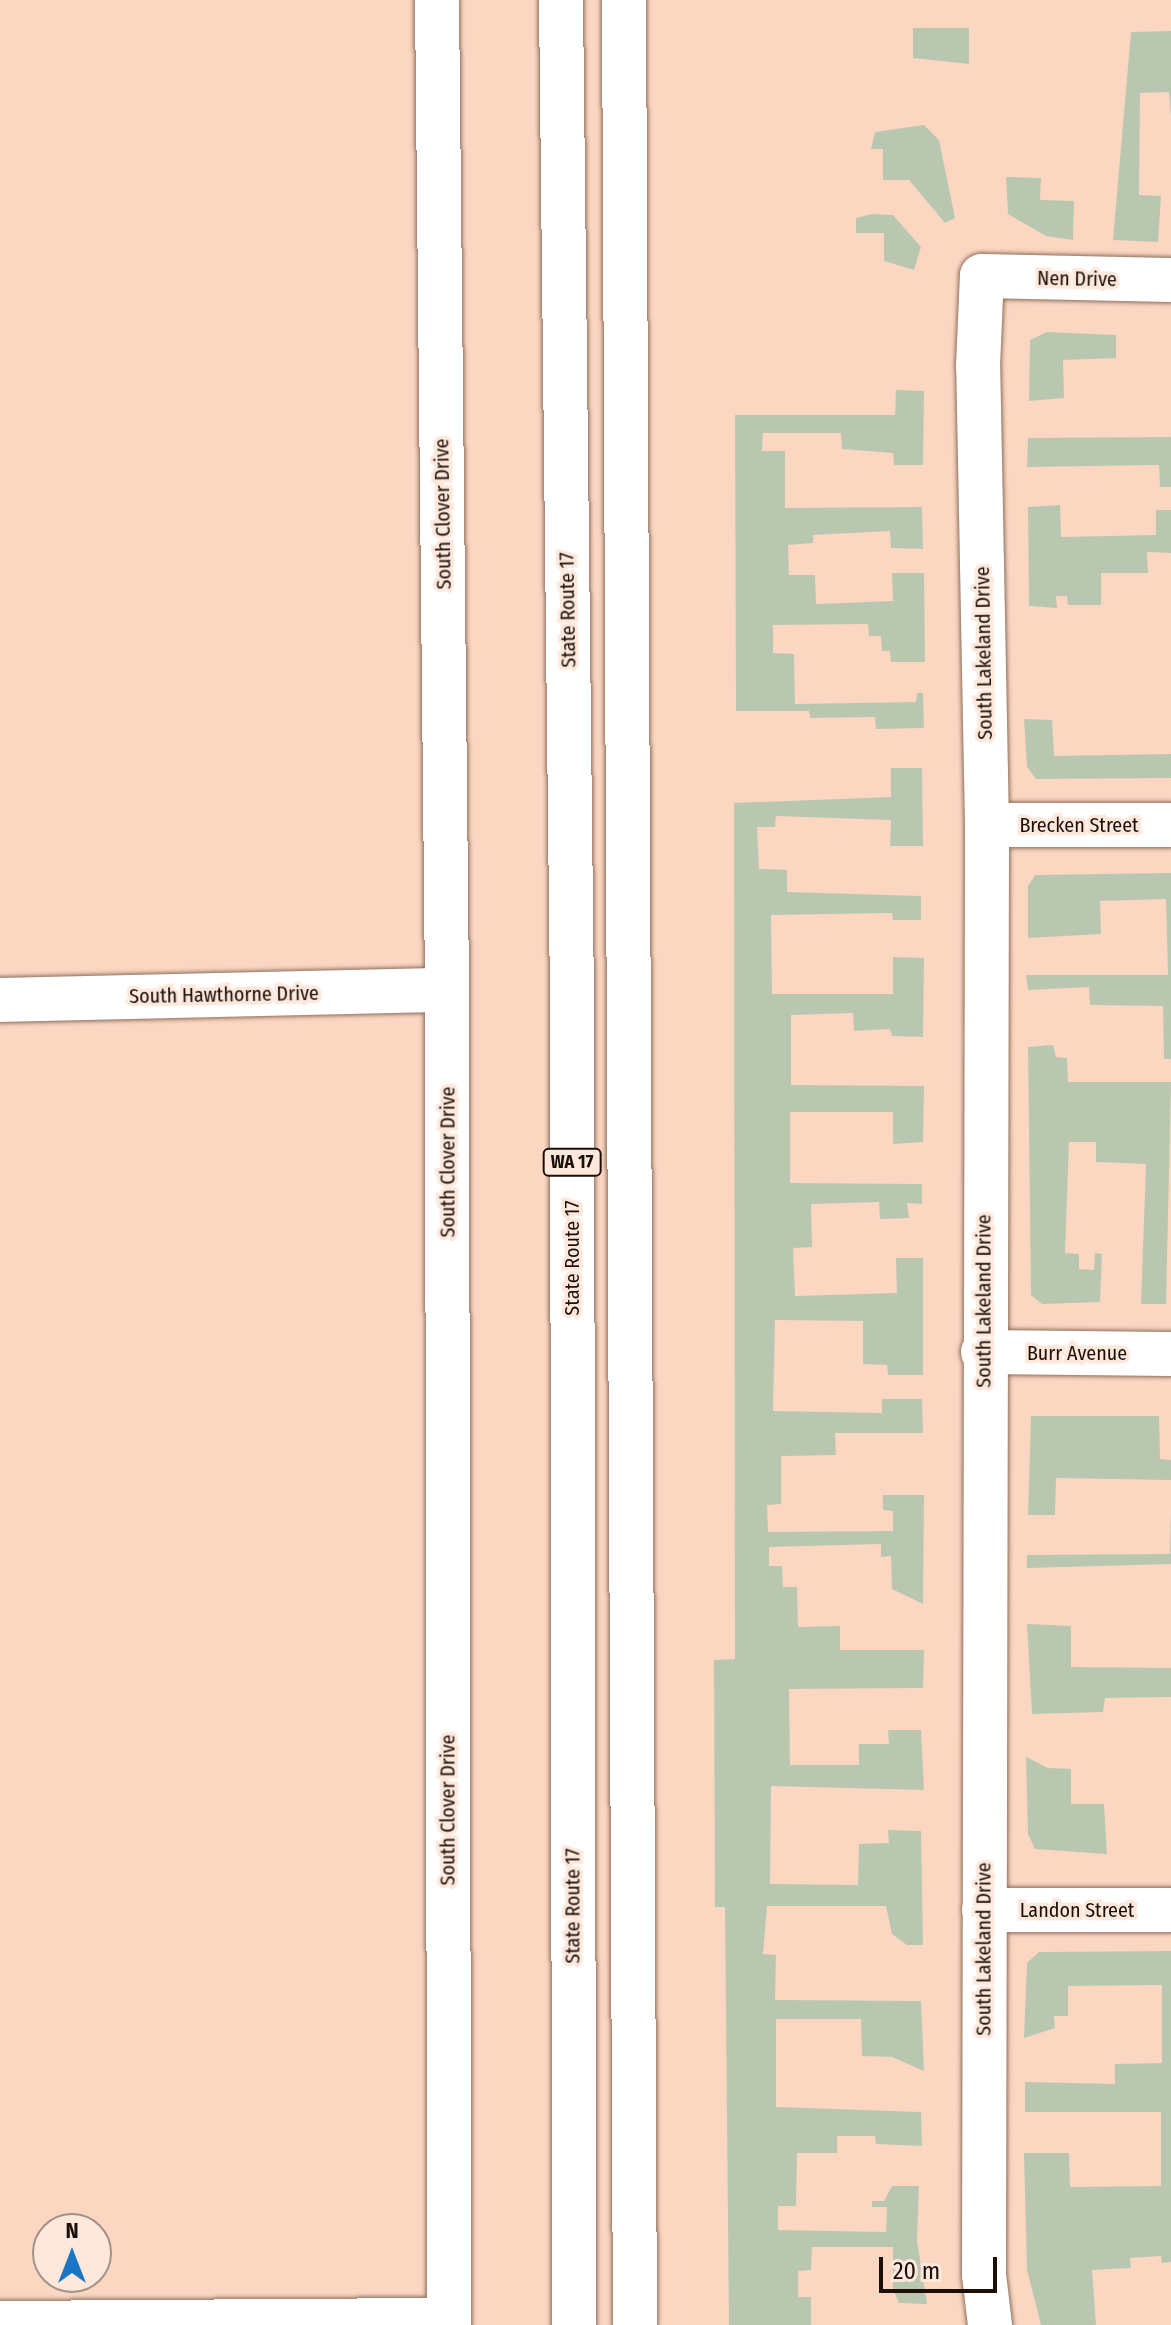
<!DOCTYPE html>
<html>
<head>
<meta charset="utf-8">
<style>
  body { margin:0 }
  #map { position:relative; width:1171px; height:2325px; overflow:hidden; background:#fbd7c2; font-family:"Fira Sans Condensed",sans-serif }
  div>[style] { position:absolute }
  .green>* { inset:0; background:#b9c7b1 }
  .roads { filter:drop-shadow(0 0 2px #8f6f5c) drop-shadow(0 0 2px #8f6f5c) }
  .street>* { height:44px; margin:-22px; padding:0 22px; transform-origin:22px; border-radius:22px; background:#fff }
  .secondary>* { height:44px; margin:-22px; padding:0 22px; transform-origin:22px; border-radius:22px; background:#fff }
  .highway>* { height:44px; margin:-22px; padding:0 22px; transform-origin:22px; border-radius:22px; background:#fff }
  span { translate:-50% -50%; white-space:nowrap; text-align:center; line-height:1.15; -webkit-text-stroke:7px #fee7db; paint-order:stroke }
  .shield-label span { padding:2px 6px; background:#fee7db; border:2px solid; border-radius:6px; -webkit-text-stroke-width:0 }
  .shield-label { font-size:18px; color:#1b0f08; font-weight:700 }
  .street-label { font-size:20px; color:#1b0f08 }
  .north { position:absolute; left:32px; top:2213px; width:80px; height:80px; box-sizing:border-box; background:#fee7db; border:2px solid #a39187; border-radius:50%; rotate:0deg; font-size:22px; font-weight:700; line-height:32px; text-align:center; color:#1b0f08 }
  .north::after { content:''; display:block; margin:auto; width:28px; height:36px; background:#1a75c2; clip-path:polygon(50% 0,100% 100%,50% 72%,0 100%) }
  .scale { position:absolute; left:879px; top:2257px; width:118px; height:36px; box-sizing:border-box; border:4px solid #1b0f08; border-top:0; padding-left:10px; font-size:24px; line-height:28px; white-space:nowrap; color:#1b0f08; -webkit-text-stroke:6px #fee7db; paint-order:stroke }
</style>
</head>
<body>
<div id="map">
  <div class="green">
    <i style="clip-path:polygon(913px 28px,969px 28px,969px 64px,913px 58px)"></i>
    <i style="clip-path:polygon(1171px 31px,1171px 116px,1169px 92px,1140px 93px,1139px 195px,1161px 196px,1158px 242px,1113px 240px,1131px 32px)"></i>
    <i style="clip-path:polygon(924px 125px,939px 140px,955px 218px,945px 223px,909px 180px,883px 180px,883px 149px,871px 149px,875px 132px)"></i>
    <i style="clip-path:polygon(1006px 177px,1041px 178px,1040px 200px,1074px 201px,1073px 240px,1046px 236px,1008px 214px)"></i>
    <i style="clip-path:polygon(872px 214px,893px 215px,921px 247px,914px 270px,884px 261px,884px 233px,856px 233px,856px 218px)"></i>
    <i style="clip-path:polygon(1047px 332px,1116px 335px,1116px 358px,1063px 360px,1064px 398px,1029px 401px,1030px 340px)"></i>
    <i style="clip-path:polygon(896px 390px,924px 391px,923px 465px,894px 465px,893px 453px,842px 449px,841px 433px,763px 433px,762px 451px,785px 451px,785px 508px,922px 507px,923px 549px,891px 548px,890px 531px,813px 535px,813px 543px,788px 545px,789px 575px,815px 575px,816px 604px,893px 601px,892px 573px,924px 573px,925px 662px,891px 662px,890px 651px,882px 651px,881px 636px,869px 636px,868px 624px,773px 625px,773px 653px,794px 654px,795px 704px,916px 702px,917px 693px,923px 693px,924px 728px,876px 729px,875px 717px,810px 718px,809px 711px,736px 711px,735px 415px,895px 415px)"></i>
    <i style="clip-path:polygon(1171px 437px,1171px 487px,1160px 487px,1159px 465px,1027px 467px,1028px 438px)"></i>
    <i style="clip-path:polygon(1060px 505px,1061px 537px,1156px 535px,1156px 510px,1171px 510px,1171px 553px,1147px 552px,1148px 573px,1101px 573px,1101px 605px,1068px 605px,1067px 596px,1056px 596px,1057px 608px,1029px 606px,1028px 507px)"></i>
    <i style="clip-path:polygon(1024px 719px,1052px 720px,1054px 756px,1171px 754px,1171px 778px,1036px 779px,1027px 767px)"></i>
    <i style="clip-path:polygon(891px 768px,922px 768px,923px 846px,890px 846px,891px 820px,776px 816px,775px 827px,757px 827px,759px 869px,787px 870px,787px 892px,921px 896px,921px 920px,893px 920px,892px 913px,771px 915px,772px 994px,893px 994px,893px 957px,924px 958px,923px 1037px,892px 1036px,890px 1029px,854px 1031px,853px 1013px,791px 1015px,791px 1085px,924px 1086px,923px 1142px,893px 1144px,893px 1112px,790px 1112px,790px 1183px,922px 1184px,922px 1204px,907px 1203px,909px 1218px,880px 1219px,879px 1202px,811px 1204px,812px 1247px,793px 1248px,795px 1296px,897px 1293px,896px 1258px,923px 1258px,923px 1375px,888px 1375px,887px 1365px,863px 1364px,863px 1321px,775px 1320px,773px 1411px,882px 1413px,882px 1399px,922px 1399px,923px 1433px,835px 1433px,836px 1455px,781px 1456px,781px 1504px,767px 1505px,768px 1532px,893px 1531px,893px 1511px,883px 1510px,883px 1495px,924px 1495px,923px 1604px,892px 1589px,891px 1556px,881px 1557px,881px 1544px,769px 1547px,769px 1566px,782px 1566px,783px 1587px,797px 1587px,798px 1627px,840px 1626px,840px 1650px,924px 1650px,923px 1688px,789px 1689px,790px 1765px,859px 1765px,859px 1744px,889px 1744px,888px 1730px,921px 1730px,924px 1790px,771px 1786px,770px 1884px,858px 1885px,859px 1844px,889px 1843px,888px 1830px,921px 1831px,923px 1945px,907px 1945px,892px 1934px,886px 1906px,767px 1906px,763px 1954px,776px 1955px,775px 2000px,921px 2001px,924px 2071px,892px 2057px,862px 2056px,861px 2019px,776px 2019px,776px 2107px,921px 2112px,922px 2146px,876px 2144px,875px 2136px,837px 2136px,837px 2153px,797px 2153px,796px 2206px,778px 2206px,778px 2230px,886px 2232px,887px 2207px,872px 2207px,872px 2201px,884px 2201px,892px 2186px,919px 2186px,917px 2241px,927px 2304px,899px 2303px,893px 2289px,893px 2247px,812px 2247px,811px 2270px,798px 2271px,798px 2297px,811px 2297px,811px 2325px,729px 2325px,725px 1907px,715px 1907px,714px 1660px,735px 1659px,734px 803px,891px 797px)"></i>
    <i style="clip-path:polygon(1171px 873px,1171px 1059px,1164px 1059px,1163px 1006px,1090px 1005px,1089px 987px,1028px 990px,1026px 975px,1168px 975px,1166px 899px,1100px 901px,1101px 934px,1028px 938px,1028px 886px,1035px 875px)"></i>
    <i style="clip-path:polygon(1053px 1045px,1056px 1057px,1067px 1058px,1068px 1082px,1171px 1082px,1166px 1304px,1141px 1304px,1146px 1164px,1096px 1162px,1096px 1142px,1069px 1142px,1065px 1253px,1079px 1254px,1079px 1269px,1094px 1270px,1095px 1253px,1102px 1254px,1100px 1302px,1042px 1304px,1031px 1295px,1028px 1047px)"></i>
    <i style="clip-path:polygon(1031px 1416px,1159px 1416px,1160px 1459px,1171px 1460px,1171px 1480px,1056px 1478px,1055px 1515px,1028px 1515px)"></i>
    <i style="clip-path:polygon(1171px 1512px,1171px 1564px,1027px 1568px,1027px 1555px,1170px 1554px)"></i>
    <i style="clip-path:polygon(1027px 1624px,1071px 1626px,1071px 1667px,1171px 1668px,1171px 1697px,1105px 1698px,1103px 1712px,1032px 1714px)"></i>
    <i style="clip-path:polygon(1026px 1757px,1048px 1768px,1071px 1769px,1071px 1804px,1104px 1804px,1107px 1854px,1035px 1849px,1028px 1834px)"></i>
    <i style="clip-path:polygon(1171px 1951px,1171px 2262px,1162px 2263px,1161px 2256px,1130px 2258px,1131px 2268px,1092px 2270px,1096px 2325px,1041px 2325px,1027px 2270px,1024px 2153px,1069px 2153px,1070px 2187px,1161px 2186px,1161px 2112px,1025px 2112px,1025px 2082px,1115px 2084px,1115px 2064px,1162px 2063px,1162px 1985px,1068px 1986px,1068px 2016px,1054px 2016px,1055px 2028px,1024px 2038px,1027px 1963px,1039px 1952px)"></i>
  </div>
  <div class="roads">
    <div class="street">
      <i style="left:987px;top:825px;width:184px"></i>
      <i style="left:0;top:1000px;width:447px;rotate:-1.3deg"></i>
      <i style="left:983px;top:1352px;width:188px;rotate:0.6deg"></i>
      <i style="left:984px;top:1910px;width:187px"></i>
      <i style="left:0;top:2323px;width:449px;rotate:-0.4deg"></i>
      <i style="left:990px;top:2325px;width:50px;rotate:-96.8deg"></i>
      <i style="left:984px;top:2275px;width:1450px;rotate:-89.88deg"></i>
      <i style="left:987px;top:825px;width:459px;rotate:-91.1deg"></i>
      <i style="left:978px;top:366px;width:90px;rotate:-87.5deg"></i>
      <i style="left:982px;top:276px;width:189px;rotate:1.2deg"></i>
    </div>
    <div class="secondary">
      <i style="left:437px;top:0;width:990px;rotate:89.42deg"></i>
      <i style="left:447px;top:990px;width:1335px;rotate:89.91deg"></i>
    </div>
    <div class="highway">
      <i style="left:561px;top:0;width:1000px;rotate:89.37deg"></i>
      <i style="left:572px;top:1000px;width:1325px;rotate:89.91deg"></i>
      <i style="left:624px;top:0;width:2325px;rotate:89.73deg"></i>
    </div>
  </div>
  <div class="shield-label">
    <span style="left:572px;top:1162px">WA 17</span>
  </div>
  <div class="street-label">
    <span style="left:1077px;top:279px;rotate:1deg">Nen Drive</span>
    <span style="left:443px;top:514px;rotate:-91deg">South Clover Drive</span>
    <span style="left:568px;top:610px;rotate:-91deg">State Route 17</span>
    <span style="left:984px;top:653px;rotate:-91deg">South Lakeland Drive</span>
    <span style="left:1079px;top:825px">Brecken Street</span>
    <span style="left:224px;top:995px;rotate:-1deg">South Hawthorne Drive</span>
    <span style="left:448px;top:1162px;rotate:-90deg">South Clover Drive</span>
    <span style="left:572px;top:1258px;rotate:-90deg">State Route 17</span>
    <span style="left:984px;top:1301px;rotate:-90deg">South Lakeland Drive</span>
    <span style="left:1077px;top:1353px">Burr Avenue</span>
    <span style="left:448px;top:1810px;rotate:-90deg">South Clover Drive</span>
    <span style="left:573px;top:1906px;rotate:-90deg">State Route 17</span>
    <span style="left:1077px;top:1910px">Landon Street</span>
    <span style="left:984px;top:1949px;rotate:-90deg">South Lakeland Drive</span>
  </div>
  <div class="north">N</div>
  <div class="scale">20 m</div>
</div>
</body>
</html>
